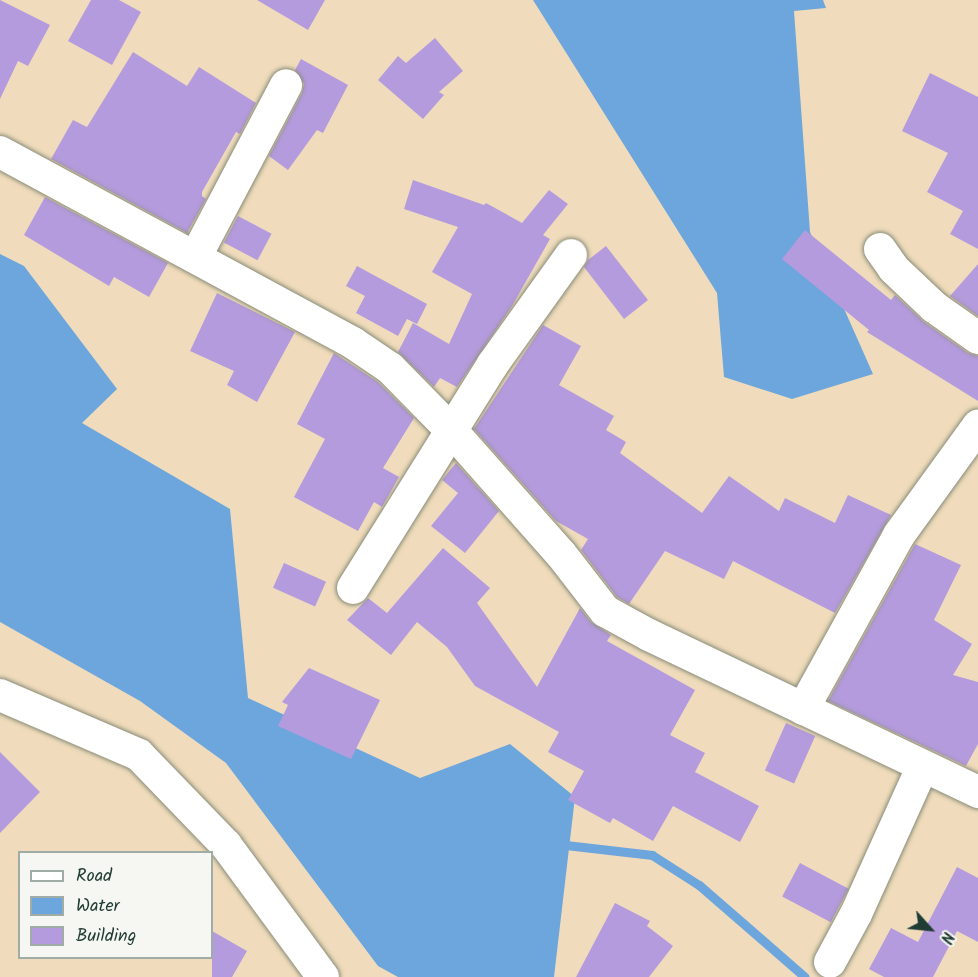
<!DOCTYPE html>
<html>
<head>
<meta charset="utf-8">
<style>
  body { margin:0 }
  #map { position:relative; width:978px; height:977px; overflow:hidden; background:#f0dcbc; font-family:Kalam,sans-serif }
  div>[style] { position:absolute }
  .water>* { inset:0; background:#6ca6dc }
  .stream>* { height:9px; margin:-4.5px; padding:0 4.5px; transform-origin:4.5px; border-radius:4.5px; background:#6ca6dc }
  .building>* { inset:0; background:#b49bdd; transform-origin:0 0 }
  .roads { filter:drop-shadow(0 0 2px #888c78) drop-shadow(0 0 2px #888c78) }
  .minor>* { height:32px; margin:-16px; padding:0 16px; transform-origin:16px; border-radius:16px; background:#fff }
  span { translate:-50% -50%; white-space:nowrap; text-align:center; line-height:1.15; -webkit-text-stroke:4.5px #f6f6f2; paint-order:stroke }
  .legend { position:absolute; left:18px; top:851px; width:195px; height:108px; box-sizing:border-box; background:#f6f6f2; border:2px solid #a0aca6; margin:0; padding:8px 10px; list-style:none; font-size:18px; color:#1f3d34 }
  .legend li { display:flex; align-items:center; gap:12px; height:30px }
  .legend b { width:30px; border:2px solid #a0aca6 }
  .north { position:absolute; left:900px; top:899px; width:60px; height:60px; -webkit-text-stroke:4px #f6f6f2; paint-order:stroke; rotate:117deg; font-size:16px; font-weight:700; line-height:24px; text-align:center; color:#1f3d34 }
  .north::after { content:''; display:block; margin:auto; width:21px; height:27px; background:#1f3d34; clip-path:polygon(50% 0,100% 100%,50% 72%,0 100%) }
</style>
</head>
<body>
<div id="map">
  <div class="water">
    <i style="clip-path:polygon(533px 0,823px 0,826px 8px,794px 11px,810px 232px,873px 374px,792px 399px,724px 377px,717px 293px)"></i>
    <i style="clip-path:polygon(0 254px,24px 266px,117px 389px,82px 423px,230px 509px,248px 698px,420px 778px,510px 744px,575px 797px,554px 977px,398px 977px,378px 966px,226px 763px,140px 701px,0 622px)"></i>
  </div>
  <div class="stream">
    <i style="left:557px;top:844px;width:96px;rotate:6.6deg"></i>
    <i style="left:652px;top:855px;width:56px;rotate:32.6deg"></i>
    <i style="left:699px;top:885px;width:140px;rotate:41deg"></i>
  </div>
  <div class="building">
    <i style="clip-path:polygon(0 0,50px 25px,28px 66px,18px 61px,0 99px)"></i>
    <i style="clip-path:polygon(91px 0,119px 0,141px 12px,112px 65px,68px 41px)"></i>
    <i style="clip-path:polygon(257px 0,325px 0,308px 30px)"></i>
    <i style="clip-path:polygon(435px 38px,463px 71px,439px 92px,444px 95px,423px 119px,378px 80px,398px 56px,406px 63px)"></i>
    <i style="clip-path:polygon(133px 52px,187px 86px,199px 67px,256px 103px,240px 134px,236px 132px,202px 192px,202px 196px,206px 199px,187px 233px,51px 159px,73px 120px,87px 127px)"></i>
    <i style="clip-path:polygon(301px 59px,348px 85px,323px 133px,317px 130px,288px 170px,269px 156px,302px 93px,304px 84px,295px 70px)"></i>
    <i style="clip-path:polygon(930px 73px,978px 97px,978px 249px,950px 234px,963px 211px,927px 192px,948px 153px,902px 131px)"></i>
    <i style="clip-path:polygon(413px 180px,484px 205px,486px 203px,522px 223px,549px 190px,568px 204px,543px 235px,550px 239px,512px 306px,457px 387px,440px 378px,434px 387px,398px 352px,413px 323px,449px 344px,472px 294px,432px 272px,458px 227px,404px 209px)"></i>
    <i style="clip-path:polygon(45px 197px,168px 263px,149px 297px,114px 277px,109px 286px,24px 235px)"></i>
    <i style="left:238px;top:216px;width:38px;height:30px;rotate:28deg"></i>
    <i style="clip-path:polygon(805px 230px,891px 300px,895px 295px,924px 322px,968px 353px,978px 356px,978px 401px,867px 332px,869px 330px,782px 259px)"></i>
    <i style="clip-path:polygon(606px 246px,648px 300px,624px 319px,584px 267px,588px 260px)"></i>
    <i style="clip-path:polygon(978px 264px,978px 316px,950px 296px)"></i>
    <i style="clip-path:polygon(357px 266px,427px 304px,417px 324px,407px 319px,398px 336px,356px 313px,365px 296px,346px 286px)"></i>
    <i style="clip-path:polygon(217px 293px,295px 332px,257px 402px,227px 385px,234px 371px,190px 351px)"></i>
    <i style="clip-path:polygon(543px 325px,581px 346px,559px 385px,614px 416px,606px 430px,626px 442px,620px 453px,702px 513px,729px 476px,779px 511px,785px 498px,835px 523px,848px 495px,891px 515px,835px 613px,733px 561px,724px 579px,665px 551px,629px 604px,617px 597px,581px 550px,588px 539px,556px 521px,474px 429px)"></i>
    <i style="clip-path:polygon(334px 353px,378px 382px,414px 418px,383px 468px,399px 477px,382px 507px,374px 502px,358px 531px,294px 497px,325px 439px,297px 424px)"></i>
    <i style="clip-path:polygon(456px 463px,499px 511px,465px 553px,431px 526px,458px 493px,442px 480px)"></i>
    <i style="clip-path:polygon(915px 544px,961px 565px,934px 620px,972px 644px,953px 675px,978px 682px,978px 744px,966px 766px,828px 701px)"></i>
    <i style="clip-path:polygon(443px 548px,490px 588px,477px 603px,537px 687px,580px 608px,591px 622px,611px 635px,607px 641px,695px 690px,670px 735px,705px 753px,695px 772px,759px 806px,740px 842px,673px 806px,653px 841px,613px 818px,610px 823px,568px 800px,584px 771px,548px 752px,559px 732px,475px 686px,447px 647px,417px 622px,391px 655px,347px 620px,368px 598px,387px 613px)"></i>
    <i style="left:284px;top:563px;width:46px;height:27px;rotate:24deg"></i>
    <i style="clip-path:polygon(309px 668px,380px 700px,351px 759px,278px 726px,288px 705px,282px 702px)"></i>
    <i style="left:786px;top:723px;width:32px;height:52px;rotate:24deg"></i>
    <i style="clip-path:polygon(0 752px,40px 792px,0 833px)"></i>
    <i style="left:800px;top:863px;width:55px;height:38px;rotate:28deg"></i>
    <i style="clip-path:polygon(957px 867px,978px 878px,978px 942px,957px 931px,933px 977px,884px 977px,869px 969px,891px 928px,918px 942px)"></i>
    <i style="clip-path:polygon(615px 903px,650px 921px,647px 926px,673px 946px,649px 977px,576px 977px)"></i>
    <i style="clip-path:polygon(212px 931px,247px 951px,232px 977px,212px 977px)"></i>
  </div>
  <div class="roads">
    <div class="minor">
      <i style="left:0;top:152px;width:401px;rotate:28.4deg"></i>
      <i style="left:353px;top:343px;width:45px;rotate:34deg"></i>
      <i style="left:390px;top:368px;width:88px;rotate:45.5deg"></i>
      <i style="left:452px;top:431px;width:164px;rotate:48.5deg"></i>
      <i style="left:561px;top:554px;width:72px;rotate:52.3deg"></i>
      <i style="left:605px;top:611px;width:50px;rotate:28.6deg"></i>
      <i style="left:649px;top:635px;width:365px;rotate:25.5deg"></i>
      <i style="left:880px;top:249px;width:24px;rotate:55deg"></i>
      <i style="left:894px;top:269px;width:55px;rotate:43.5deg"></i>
      <i style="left:934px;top:307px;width:54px;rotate:35.2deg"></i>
      <i style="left:196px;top:256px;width:193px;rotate:-62.2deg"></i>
      <i style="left:353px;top:588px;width:264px;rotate:-58deg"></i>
      <i style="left:493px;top:364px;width:134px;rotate:-54.4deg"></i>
      <i style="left:0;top:695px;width:151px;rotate:23.3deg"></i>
      <i style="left:139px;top:755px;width:125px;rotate:46deg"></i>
      <i style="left:226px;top:845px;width:164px;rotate:53.7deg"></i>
      <i style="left:803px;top:709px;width:199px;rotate:-61.1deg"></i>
      <i style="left:899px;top:535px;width:135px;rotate:-54.1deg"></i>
      <i style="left:830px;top:962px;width:55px;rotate:-61.6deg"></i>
      <i style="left:856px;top:914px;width:160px;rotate:-65.7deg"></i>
    </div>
  </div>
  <ul class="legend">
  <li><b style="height:8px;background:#fff"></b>Road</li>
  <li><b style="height:16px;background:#6ca6dc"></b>Water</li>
  <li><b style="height:16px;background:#b49bdd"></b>Building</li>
  </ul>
  <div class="north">N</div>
</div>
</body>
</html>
